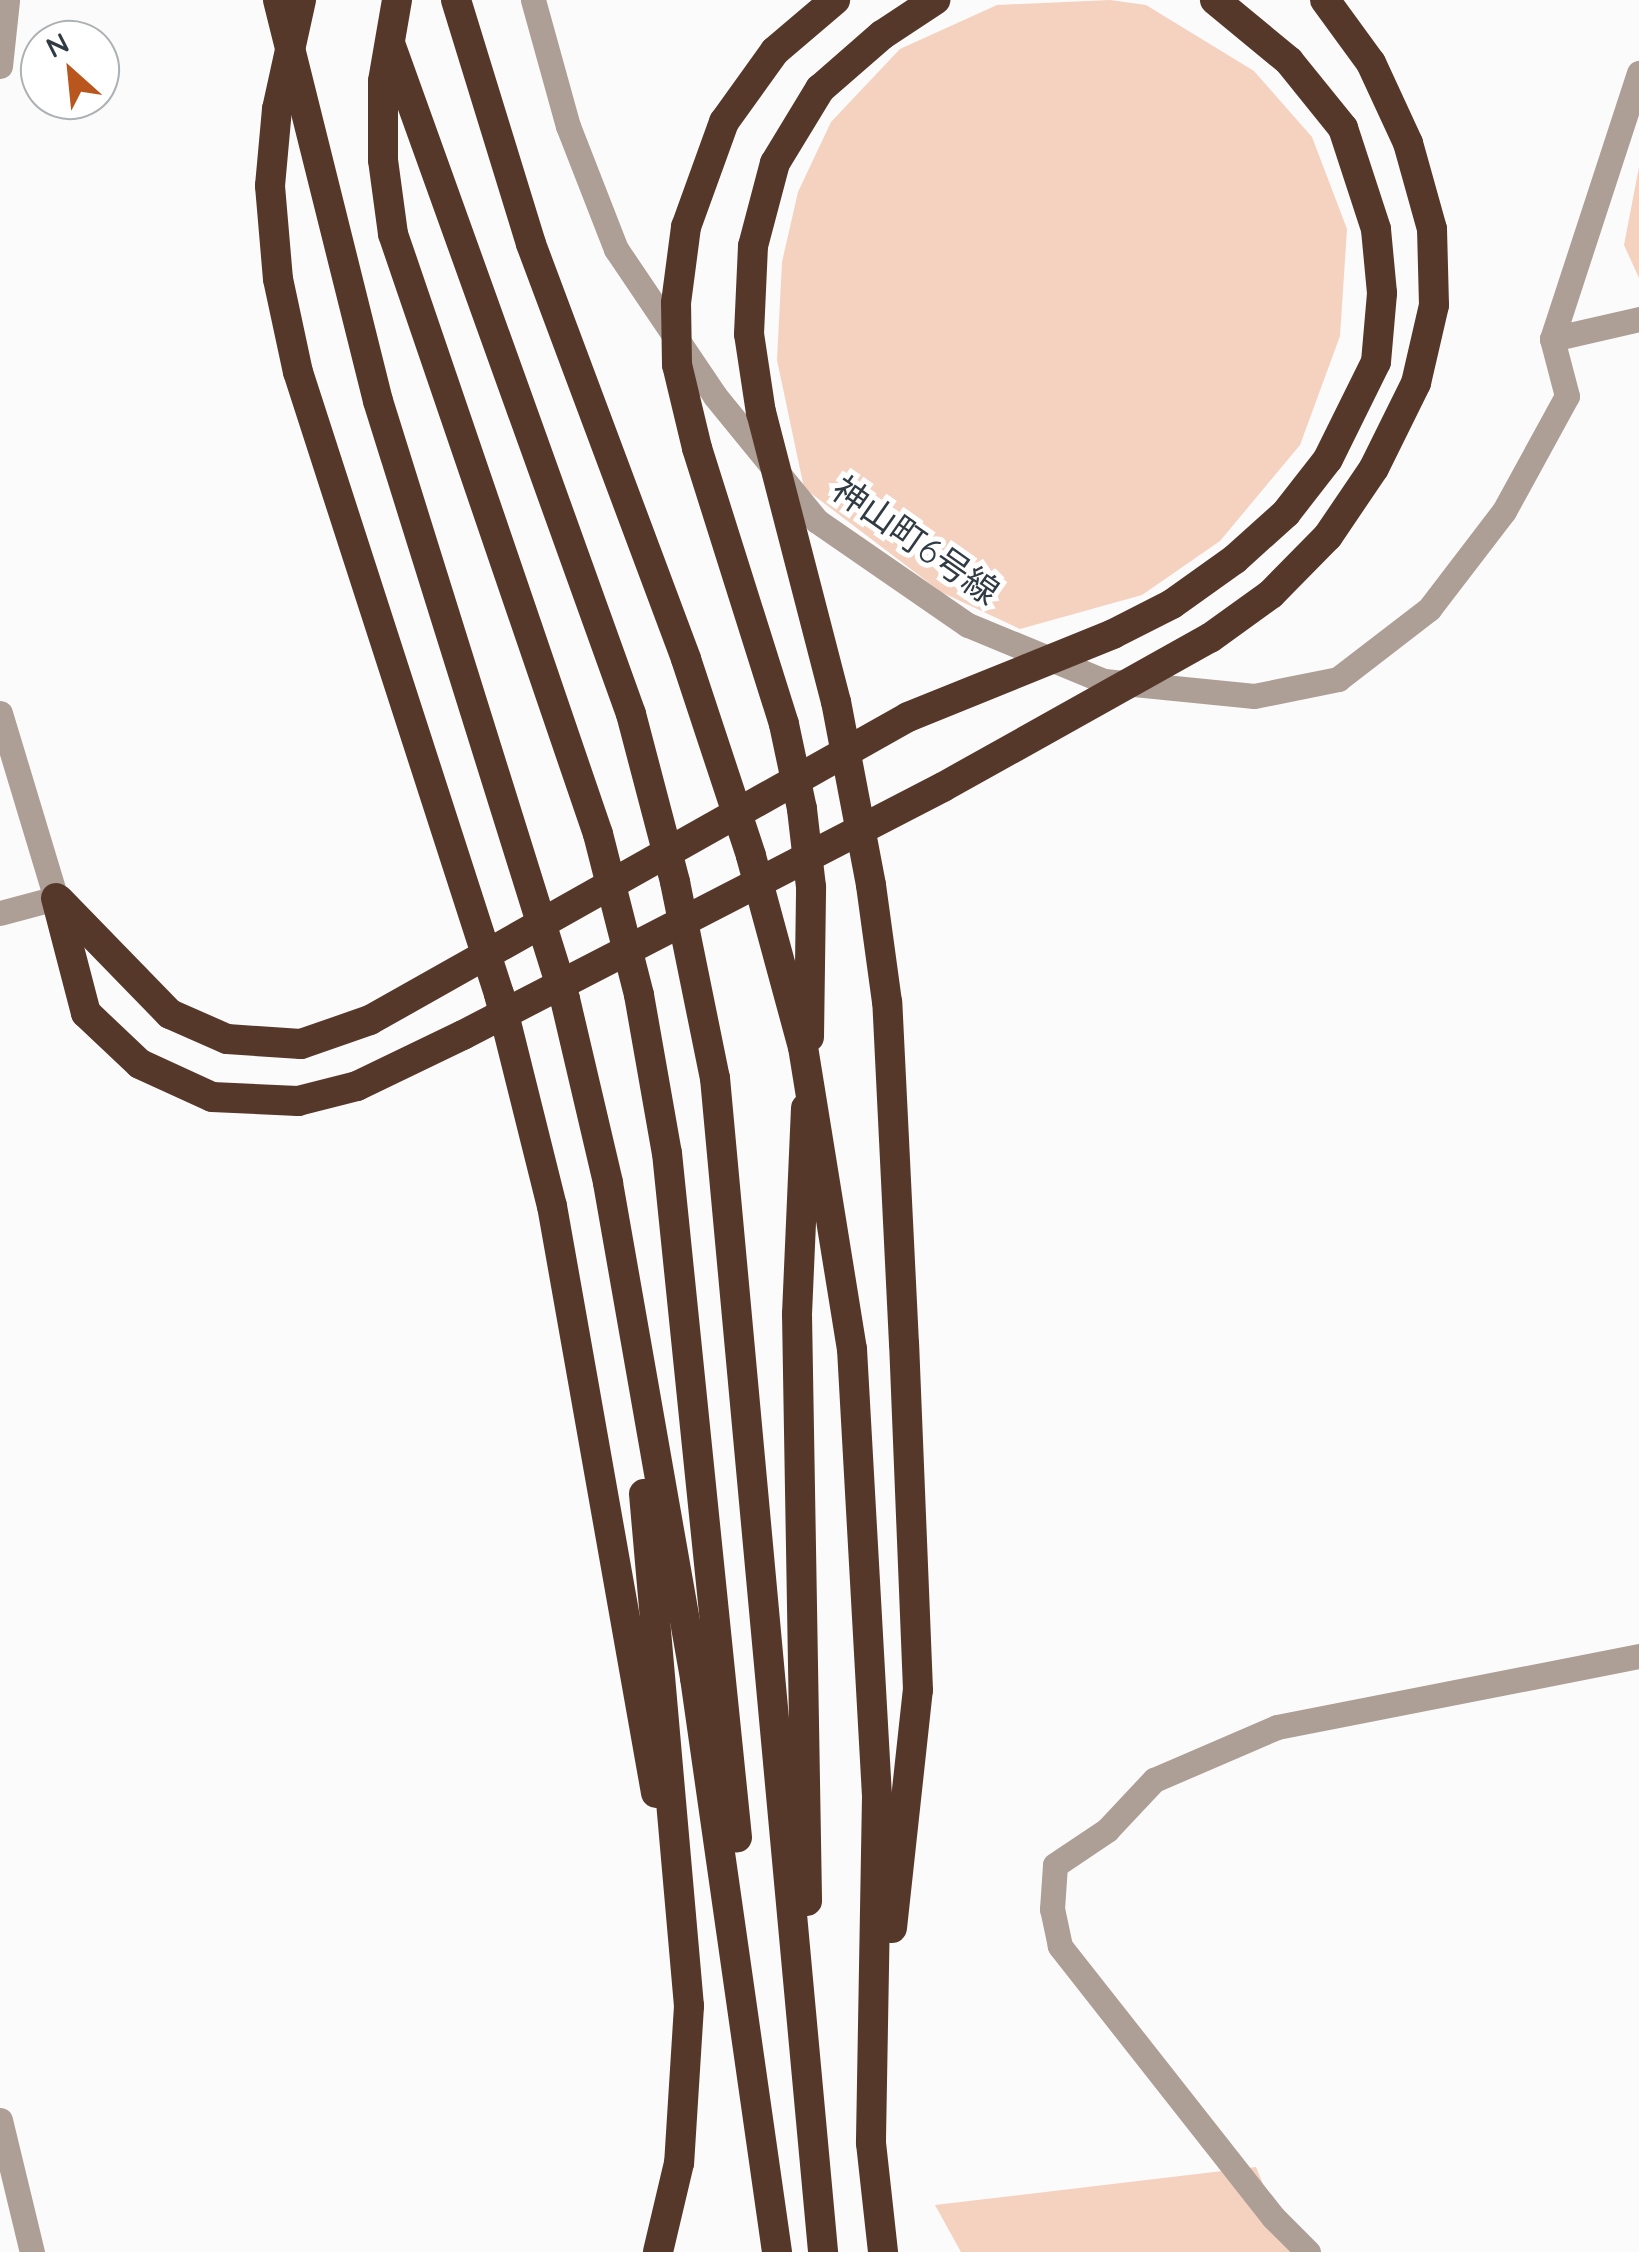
<!DOCTYPE html>
<html>
<head>
<meta charset="utf-8">
<style>
  body { margin:0 }
  #map { position:relative; width:1639px; height:2252px; overflow:hidden; background:#fbfbfb; font-family:Quicksand,"Noto Sans JP",sans-serif }
  div>[style] { position:absolute }
  .green>* { inset:0; background:#f5d1c0 }
  .minor>* { height:25px; margin:-12.5px; padding:0 12.5px; transform-origin:12.5px; border-radius:12.5px; background:#ad9e96 }
  .tertiary>* { height:25px; margin:-12.5px; padding:0 12.5px; transform-origin:12.5px; border-radius:12.5px; background:#ad9e96 }
  .motorway>* { height:30px; margin:-15px; padding:0 15px; transform-origin:15px; border-radius:15px; background:#55382a }
  .motorway-bridge>* { height:30px; margin:-15px; padding:0 15px; transform-origin:15px; border-radius:15px; background:#55382a }
  span { translate:-50% -50%; white-space:nowrap; text-align:center; line-height:1.15; -webkit-text-stroke:10px #fff; paint-order:stroke }
  .street-label { font-size:35px; color:#303b43 }
  .north { position:absolute; left:20px; top:20px; width:100px; height:100px; box-sizing:border-box; background:#fff; border:2px solid #acb1b4; border-radius:50%; rotate:333deg; font-size:28px; font-weight:700; line-height:40px; text-align:center; color:#303b43 }
  .north::after { content:''; display:block; margin:auto; width:35px; height:45px; background:#b9561d; clip-path:polygon(50% 0,100% 100%,50% 72%,0 100%) }
</style>
</head>
<body>
<div id="map">
  <div class="green">
    <i style="clip-path:polygon(1110px 0,1146px 5px,1254px 71px,1312px 137px,1347px 229px,1340px 336px,1300px 445px,1220px 541px,1142px 595px,1020px 629px,941px 592px,804px 488px,777px 360px,782px 262px,798px 192px,831px 122px,900px 49px,997px 5px)"></i>
    <i style="clip-path:polygon(1639px 167px,1639px 278px,1624px 245px)"></i>
    <i style="clip-path:polygon(1256px 2167px,1291px 2252px,961px 2252px,935px 2205px)"></i>
  </div>
  <div class="minor">
    <i style="left:1552px;top:339px;width:280px;rotate:-71.9deg"></i>
    <i style="left:0;top:2120px;width:136px;rotate:76.4deg"></i>
    <i style="left:1308px;top:2252px;width:49px;rotate:-135deg"></i>
    <i style="left:1273px;top:2217px;width:345px;rotate:-128.2deg"></i>
    <i style="left:1060px;top:1946px;width:38px;rotate:-102deg"></i>
    <i style="left:1052px;top:1909px;width:44px;rotate:-86.1deg"></i>
    <i style="left:1055px;top:1865px;width:63px;rotate:-33.9deg"></i>
    <i style="left:1107px;top:1830px;width:69px;rotate:-46.8deg"></i>
    <i style="left:1154px;top:1780px;width:134px;rotate:-23.3deg"></i>
    <i style="left:1277px;top:1727px;width:369px;rotate:-11.1deg"></i>
  </div>
  <div class="tertiary">
    <i style="left:533px;top:0;width:131px;rotate:74.5deg"></i>
    <i style="left:568px;top:126px;width:132px;rotate:68.7deg"></i>
    <i style="left:616px;top:249px;width:177px;rotate:56deg"></i>
    <i style="left:715px;top:396px;width:161px;rotate:50.8deg"></i>
    <i style="left:817px;top:521px;width:183px;rotate:34.6deg"></i>
    <i style="left:968px;top:625px;width:147px;rotate:22.4deg"></i>
    <i style="left:1104px;top:681px;width:151px;rotate:5.7deg"></i>
    <i style="left:1254px;top:696px;width:86px;rotate:-11.4deg"></i>
    <i style="left:1338px;top:679px;width:115px;rotate:-37.6deg"></i>
    <i style="left:1429px;top:609px;width:123px;rotate:-52.6deg"></i>
    <i style="left:1504px;top:511px;width:131px;rotate:-61.3deg"></i>
    <i style="left:1567px;top:396px;width:59px;rotate:-104.7deg"></i>
    <i style="left:1552px;top:339px;width:89px;rotate:-12.9deg"></i>
    <i style="left:0;top:66px;width:66px;rotate:-83.9deg"></i>
    <i style="left:0;top:713px;width:193px;rotate:73.2deg"></i>
    <i style="left:56px;top:898px;width:58px;rotate:165deg"></i>
  </div>
  <div class="motorway">
    <i style="left:56px;top:898px;width:119px;rotate:75.4deg"></i>
    <i style="left:86px;top:1013px;width:74px;rotate:43.4deg"></i>
    <i style="left:140px;top:1064px;width:79px;rotate:24.6deg"></i>
    <i style="left:212px;top:1097px;width:86px;rotate:2.7deg"></i>
    <i style="left:298px;top:1101px;width:61px;rotate:-14.3deg"></i>
    <i style="left:357px;top:1086px;width:118px;rotate:-25.7deg"></i>
    <i style="left:463px;top:1035px;width:540px;rotate:-27.32deg"></i>
    <i style="left:59px;top:900px;width:159px;rotate:45.8deg"></i>
    <i style="left:170px;top:1014px;width:62px;rotate:23.7deg"></i>
    <i style="left:227px;top:1039px;width:74px;rotate:3.9deg"></i>
    <i style="left:301px;top:1044px;width:73px;rotate:-19.2deg"></i>
    <i style="left:370px;top:1020px;width:617px;rotate:-29.39deg"></i>
    <i style="left:715px;top:1078px;width:1179px;rotate:84.74deg"></i>
    <i style="left:806px;top:1108px;width:206px;rotate:92.5deg"></i>
    <i style="left:797px;top:1314px;width:587px;rotate:89.02deg"></i>
    <i style="left:667px;top:1153px;width:688px;rotate:84.16deg"></i>
    <i style="left:608px;top:1183px;width:503px;rotate:80.03deg"></i>
    <i style="left:695px;top:1678px;width:580px;rotate:81.87deg"></i>
    <i style="left:552px;top:1206px;width:596px;rotate:79.95deg"></i>
    <i style="left:852px;top:1349px;width:448px;rotate:86.8deg"></i>
    <i style="left:877px;top:1796px;width:347px;rotate:91deg"></i>
    <i style="left:871px;top:2143px;width:110px;rotate:83.7deg"></i>
    <i style="left:644px;top:1494px;width:514px;rotate:84.98deg"></i>
    <i style="left:689px;top:2006px;width:157px;rotate:93.6deg"></i>
    <i style="left:679px;top:2163px;width:91px;rotate:103.3deg"></i>
    <i style="left:892px;top:1928px;width:239px;rotate:-83.8deg"></i>
    <i style="left:918px;top:1690px;width:346px;rotate:-92.3deg"></i>
  </div>
  <div class="motorway-bridge">
    <i style="left:278px;top:0;width:413px;rotate:76deg"></i>
    <i style="left:378px;top:401px;width:627px;rotate:72.64deg"></i>
    <i style="left:565px;top:999px;width:189px;rotate:76.8deg"></i>
    <i style="left:301px;top:0;width:112px;rotate:102.4deg"></i>
    <i style="left:277px;top:109px;width:77px;rotate:95.2deg"></i>
    <i style="left:270px;top:186px;width:93px;rotate:85.1deg"></i>
    <i style="left:278px;top:279px;width:95px;rotate:77.9deg"></i>
    <i style="left:298px;top:372px;width:654px;rotate:72.09deg"></i>
    <i style="left:499px;top:994px;width:219px;rotate:76deg"></i>
    <i style="left:397px;top:0;width:82px;rotate:99.8deg"></i>
    <i style="left:383px;top:81px;width:79px;rotate:90deg"></i>
    <i style="left:383px;top:160px;width:75px;rotate:82.3deg"></i>
    <i style="left:393px;top:234px;width:634px;rotate:71.14deg"></i>
    <i style="left:598px;top:834px;width:166px;rotate:75.7deg"></i>
    <i style="left:639px;top:995px;width:160px;rotate:80deg"></i>
    <i style="left:456px;top:0;width:255px;rotate:72.9deg"></i>
    <i style="left:531px;top:244px;width:443px;rotate:69.5deg"></i>
    <i style="left:686px;top:659px;width:207px;rotate:71.7deg"></i>
    <i style="left:751px;top:856px;width:198px;rotate:74.8deg"></i>
    <i style="left:803px;top:1047px;width:306px;rotate:80.8deg"></i>
    <i style="left:391px;top:46px;width:710px;rotate:70.24deg"></i>
    <i style="left:631px;top:714px;width:174px;rotate:75.3deg"></i>
    <i style="left:675px;top:882px;width:200px;rotate:78.5deg"></i>
    <i style="left:908px;top:717px;width:221px;rotate:-22deg"></i>
    <i style="left:1113px;top:634px;width:66px;rotate:-27deg"></i>
    <i style="left:1172px;top:604px;width:77px;rotate:-35.5deg"></i>
    <i style="left:1235px;top:559px;width:69px;rotate:-42deg"></i>
    <i style="left:1286px;top:513px;width:68px;rotate:-52.1deg"></i>
    <i style="left:1328px;top:459px;width:108px;rotate:-63.7deg"></i>
    <i style="left:1376px;top:362px;width:69px;rotate:-85deg"></i>
    <i style="left:1382px;top:293px;width:64px;rotate:-95.4deg"></i>
    <i style="left:1376px;top:229px;width:106px;rotate:-108.1deg"></i>
    <i style="left:1343px;top:128px;width:86px;rotate:-128.9deg"></i>
    <i style="left:1289px;top:61px;width:96px;rotate:-140.5deg"></i>
    <i style="left:943px;top:787px;width:306px;rotate:-29.2deg"></i>
    <i style="left:1210px;top:638px;width:75px;rotate:-35.8deg"></i>
    <i style="left:1271px;top:594px;width:81px;rotate:-45.5deg"></i>
    <i style="left:1328px;top:536px;width:82px;rotate:-55.9deg"></i>
    <i style="left:1374px;top:468px;width:95px;rotate:-63.7deg"></i>
    <i style="left:1416px;top:383px;width:80px;rotate:-77deg"></i>
    <i style="left:1434px;top:305px;width:76px;rotate:-91.5deg"></i>
    <i style="left:1432px;top:229px;width:89px;rotate:-105.6deg"></i>
    <i style="left:1408px;top:143px;width:88px;rotate:-114.8deg"></i>
    <i style="left:1371px;top:63px;width:78px;rotate:-126.1deg"></i>
    <i style="left:809px;top:1037px;width:150px;rotate:-89.2deg"></i>
    <i style="left:811px;top:887px;width:79px;rotate:-96.6deg"></i>
    <i style="left:802px;top:809px;width:87px;rotate:-102deg"></i>
    <i style="left:784px;top:724px;width:289px;rotate:-107.5deg"></i>
    <i style="left:697px;top:448px;width:85px;rotate:-103.5deg"></i>
    <i style="left:677px;top:365px;width:62px;rotate:-90.9deg"></i>
    <i style="left:676px;top:303px;width:77px;rotate:-82.5deg"></i>
    <i style="left:686px;top:227px;width:112px;rotate:-70.1deg"></i>
    <i style="left:724px;top:122px;width:87px;rotate:-54.3deg"></i>
    <i style="left:775px;top:51px;width:79px;rotate:-40.4deg"></i>
    <i style="left:904px;top:1344px;width:342px;rotate:-92.8deg"></i>
    <i style="left:887px;top:1002px;width:118px;rotate:-97.8deg"></i>
    <i style="left:871px;top:885px;width:186px;rotate:-100.8deg"></i>
    <i style="left:836px;top:702px;width:299px;rotate:-104.5deg"></i>
    <i style="left:761px;top:413px;width:80px;rotate:-98.6deg"></i>
    <i style="left:749px;top:334px;width:88px;rotate:-87.4deg"></i>
    <i style="left:753px;top:246px;width:86px;rotate:-75.2deg"></i>
    <i style="left:775px;top:163px;width:87px;rotate:-58.7deg"></i>
    <i style="left:820px;top:89px;width:82px;rotate:-41.1deg"></i>
    <i style="left:882px;top:35px;width:64px;rotate:-33.4deg"></i>
  </div>
  <div class="street-label">
    <span style="left:916px;top:540px;rotate:35deg">神山町6号線</span>
  </div>
  <div class="north">N</div>
</div>
</body>
</html>
